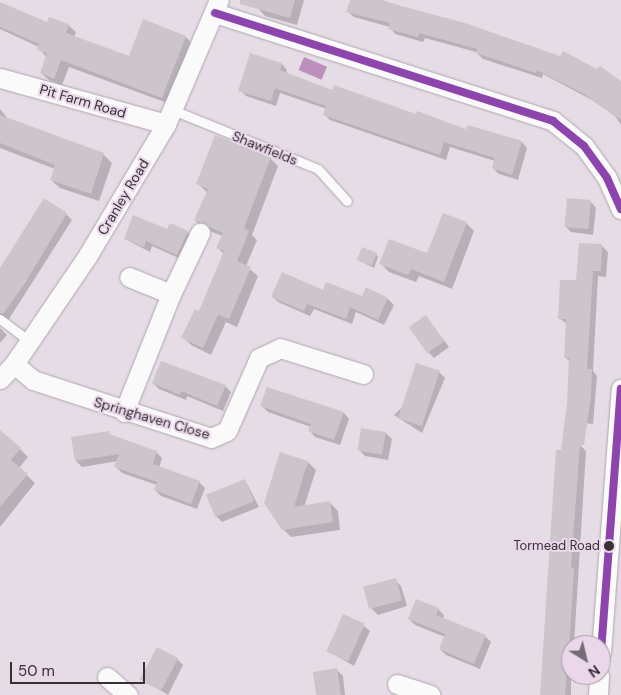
<!DOCTYPE html>
<html>
<head>
<meta charset="utf-8">
<style>
  body { margin:0 }
  #map { position:relative; width:621px; height:695px; overflow:hidden; background:#e6dce6; font-family:"DM Sans",sans-serif }
  div>[style] { position:absolute }
  .water>* { inset:0; background:#bc8fbd; transform-origin:0 0 }
  .shadow>* { inset:0; background:#0003 }
  .building>* { inset:0; background:#ccc5cc; transform-origin:0 0 }
  .roads { filter:drop-shadow(0 0 1px #aea6ae) drop-shadow(0 0 1px #aea6ae) }
  .lane>* { height:9px; margin:-4.5px; padding:0 4.5px; transform-origin:4.5px; border-radius:4.5px; background:#fbfafb }
  .street>* { height:19px; margin:-9.5px; padding:0 9.5px; transform-origin:9.5px; border-radius:9.5px; background:#fbfafb }
  .bus-1>* { height:8px; margin:-4px; padding:0 4px; transform-origin:4px; border-radius:4px; background:#8e44ad }
  .dots>* { width:14px; height:14px; translate:-50% -50%; box-sizing:border-box; border:2px solid #ead8ea; border-radius:50% }
  span { translate:-50% -50%; white-space:nowrap; text-align:center; line-height:1.15; -webkit-text-stroke:4px #ead8ea; paint-order:stroke }
  .bus-label { font-size:13px; color:#373037 }
  .right { translate:-100% -50%; text-align:right }
  .street-label { font-size:14px; color:#373037 }
  .north { position:absolute; left:561px; top:635px; width:50px; height:50px; box-sizing:border-box; background:#ead8ea; border:1px solid #a295a2; border-radius:50%; rotate:144deg; font-size:14px; font-weight:700; line-height:20px; text-align:center; color:#373037 }
  .north::after { content:''; display:block; margin:auto; width:18px; height:22px; background:#746c74; clip-path:polygon(50% 0,100% 100%,50% 72%,0 100%) }
  .scale { position:absolute; left:10px; top:662px; width:135px; height:22px; box-sizing:border-box; border:2px solid #373037; border-top:0; padding-left:6px; font-size:15px; line-height:18px; white-space:nowrap; color:#373037; -webkit-text-stroke:4px #ead8ea; paint-order:stroke }
</style>
</head>
<body>
<div id="map">
  <div class="water">
    <i style="left:304px;top:57px;width:25px;height:14px;rotate:23deg"></i>
  </div>
  <div class="shadow">
    <i style="clip-path:polygon(260px 0,304px 0,297px 25px,265px 16px,258px 8px)"></i>
    <i style="clip-path:polygon(351px 0,381px 0,561px 57px,621px 83px,621px 125px,615px 116px,592px 100px,543px 74px,542px 78px,483px 59px,476px 52px,425px 38px,423px 42px,395px 34px,390px 27px,354px 17px,348px 12px)"></i>
    <i style="clip-path:polygon(0 7px,47px 24px,68px 25px,76px 32px,74px 37px,130px 57px,144px 21px,186px 37px,193px 45px,170px 104px,69px 67px,62px 85px,49px 80px,41px 73px,46px 57px,39px 47px,0 29px)"></i>
    <i style="clip-path:polygon(282px 64px,287px 70px,286px 74px,333px 91px,467px 131px,522px 142px,527px 148px,518px 180px,499px 174px,493px 168px,495px 161px,450px 147px,446px 160px,330px 120px,325px 115px,327px 109px,280px 93px,276px 106px,246px 96px,240px 90px)"></i>
    <i style="clip-path:polygon(0 109px,8px 119px,103px 154px,112px 163px,99px 201px,60px 188px,51px 180px,55px 169px,0 148px)"></i>
    <i style="clip-path:polygon(270px 158px,278px 166px,252px 235px,257px 240px,246px 266px,258px 276px,237px 327px,226px 322px,211px 355px,191px 345px,183px 337px,200px 313px,224px 254px,218px 248px,222px 236px,203px 228px,195px 220px,208px 193px,198px 184px)"></i>
    <i style="clip-path:polygon(591px 202px,596px 208px,593px 235px,571px 232px,565px 226px)"></i>
    <i style="clip-path:polygon(66px 214px,72px 220px,9px 319px,0 321px,0 328px,0 269px)"></i>
    <i style="clip-path:polygon(466px 223px,474px 231px,452px 289px,419px 276px,416px 282px,389px 272px,381px 264px,428px 255px)"></i>
    <i style="clip-path:polygon(168px 231px,187px 232px,193px 238px,183px 260px,152px 246px,150px 252px,125px 239px)"></i>
    <i style="clip-path:polygon(602px 246px,608px 252px,606px 277px,598px 276px,593px 371px,597px 376px,593px 424px,573px 422px,570px 362px,565px 357px,567px 324px,559px 318px,578px 281px)"></i>
    <i style="clip-path:polygon(376px 254px,378px 257px,374px 268px,358px 260px)"></i>
    <i style="clip-path:polygon(324px 292px,388px 299px,394px 305px,384px 325px,356px 312px,352px 324px,314px 309px,310px 316px,278px 302px,272px 296px)"></i>
    <i style="clip-path:polygon(426px 317px,449px 347px,434px 358px,428px 352px)"></i>
    <i style="clip-path:polygon(0 328px,7px 335px,0 343px)"></i>
    <i style="clip-path:polygon(439px 372px,445px 378px,422px 433px,394px 415px)"></i>
    <i style="clip-path:polygon(153px 383px,225px 386px,231px 392px,223px 411px,187px 396px,186px 400px,159px 389px)"></i>
    <i style="clip-path:polygon(262px 406px,344px 413px,349px 419px,340px 445px,315px 437px,310px 431px,311px 427px,268px 412px)"></i>
    <i style="clip-path:polygon(108px 432px,113px 437px,156px 452px,162px 458px,159px 468px,199px 482px,205px 488px,197px 509px,161px 496px,155px 490px,157px 485px,122px 473px,116px 467px,118px 461px,82px 467px,76px 461px)"></i>
    <i style="clip-path:polygon(386px 433px,392px 439px,388px 460px,365px 456px,359px 450px)"></i>
    <i style="clip-path:polygon(0 442px,20px 449px,28px 457px,19px 468px,35px 483px,0 527px)"></i>
    <i style="clip-path:polygon(580px 445px,586px 451px,574px 645px,571px 645px,571px 695px,541px 695px,562px 451px)"></i>
    <i style="clip-path:polygon(308px 462px,316px 470px,304px 507px,330px 503px,338px 511px,340px 530px,291px 537px,283px 529px)"></i>
    <i style="clip-path:polygon(245px 480px,259px 507px,222px 522px,216px 516px)"></i>
    <i style="clip-path:polygon(395px 580px,401px 586px,407px 606px,378px 615px,372px 609px,366px 589px)"></i>
    <i style="clip-path:polygon(438px 609px,444px 615px,443px 619px,485px 636px,491px 642px,480px 669px,446px 655px,440px 649px,445px 637px,415px 625px,409px 619px)"></i>
    <i style="clip-path:polygon(364px 626px,370px 631px,354px 666px,328px 651px)"></i>
    <i style="clip-path:polygon(177px 659px,183px 665px,168px 695px,142px 679px)"></i>
    <i style="clip-path:polygon(337px 670px,343px 676px,345px 695px,317px 695px)"></i>
  </div>
  <div class="building">
    <i style="clip-path:polygon(240px 0,295px 0,290px 18px,240px 4px)"></i>
    <i style="clip-path:polygon(350px 0,379px 0,465px 23px,560px 56px,563px 51px,597px 69px,600px 66px,621px 81px,621px 120px,584px 94px,537px 70px,536px 73px,476px 53px,477px 49px,419px 33px,418px 37px,388px 29px,390px 23px,346px 12px)"></i>
    <i style="clip-path:polygon(0 2px,47px 22px,49px 17px,69px 24px,66px 33px,129px 56px,143px 19px,186px 36px,162px 98px,61px 60px,54px 79px,40px 73px,47px 53px,37px 50px,39px 44px,0 27px)"></i>
    <i style="clip-path:polygon(250px 53px,282px 63px,280px 70px,332px 90px,334px 85px,416px 114px,417px 111px,466px 129px,468px 125px,522px 141px,512px 175px,492px 168px,495px 158px,444px 142px,440px 155px,323px 115px,326px 106px,275px 88px,271px 101px,238px 91px)"></i>
    <i style="clip-path:polygon(0 115px,104px 153px,91px 194px,50px 180px,55px 165px,0 143px)"></i>
    <i style="clip-path:polygon(215px 135px,271px 157px,244px 228px,249px 231px,237px 261px,251px 267px,229px 319px,218px 315px,203px 348px,181px 338px,195px 309px,199px 311px,224px 251px,216px 248px,223px 233px,194px 220px,208px 189px,196px 184px)"></i>
    <i style="clip-path:polygon(44px 198px,67px 213px,25px 283px,3px 314px,0 313px,0 268px)"></i>
    <i style="left:567px;top:198px;width:24px;height:29px;rotate:5deg"></i>
    <i style="clip-path:polygon(443px 213px,467px 222px,444px 282px,411px 269px,408px 275px,379px 264px,389px 239px,427px 253px)"></i>
    <i style="clip-path:polygon(133px 215px,167px 229px,170px 223px,188px 231px,177px 255px,146px 241px,144px 247px,124px 239px)"></i>
    <i style="clip-path:polygon(579px 243px,602px 244px,601px 271px,593px 271px,587px 369px,592px 369px,591px 396px,584px 445px,580px 445px,571px 567px,574px 568px,569px 650px,565px 695px,540px 695px,556px 450px,561px 450px,567px 403px,569px 358px,564px 358px,566px 319px,558px 319px,560px 280px,576px 280px)"></i>
    <i style="left:362px;top:247px;width:16px;height:14px;rotate:22deg"></i>
    <i style="clip-path:polygon(282px 272px,323px 290px,326px 282px,362px 296px,366px 287px,388px 298px,378px 320px,350px 307px,346px 319px,307px 304px,304px 311px,271px 297px)"></i>
    <i style="left:426px;top:315px;width:32px;height:21px;rotate:55deg"></i>
    <i style="clip-path:polygon(161px 361px,226px 385px,217px 406px,181px 391px,180px 395px,152px 383px)"></i>
    <i style="left:416px;top:363px;width:25px;height:58px;rotate:18deg"></i>
    <i style="clip-path:polygon(267px 387px,344px 412px,334px 440px,308px 431px,311px 424px,260px 406px)"></i>
    <i style="left:361px;top:428px;width:25px;height:23px;rotate:9deg"></i>
    <i style="clip-path:polygon(0 430px,21px 448px,11px 460px,28px 474px,0 507px)"></i>
    <i style="clip-path:polygon(109px 431px,109px 434px,157px 451px,153px 464px,200px 481px,191px 504px,154px 490px,157px 482px,114px 467px,119px 454px,75px 461px,71px 437px)"></i>
    <i style="clip-path:polygon(280px 452px,308px 461px,294px 507px,330px 501px,333px 522px,282px 530px,264px 503px)"></i>
    <i style="left:245px;top:479px;width:24px;height:42px;rotate:68deg"></i>
    <i style="left:396px;top:578px;width:23px;height:34px;rotate:75deg"></i>
    <i style="clip-path:polygon(416px 599px,439px 608px,436px 615px,486px 635px,474px 664px,439px 649px,445px 634px,408px 619px)"></i>
    <i style="left:343px;top:614px;width:24px;height:41px;rotate:24deg"></i>
    <i style="left:157px;top:647px;width:24px;height:37px;rotate:28deg"></i>
    <i style="clip-path:polygon(337px 668px,341px 695px,316px 695px,313px 672px)"></i>
  </div>
  <div class="roads">
    <div class="lane">
      <i style="left:173px;top:110px;width:157px;rotate:22.1deg"></i>
      <i style="left:318px;top:169px;width:43px;rotate:47.8deg"></i>
      <i style="left:0;top:319px;width:36px;rotate:37deg"></i>
    </div>
    <div class="street">
      <i style="left:215px;top:13px;width:355px;rotate:17.7deg"></i>
      <i style="left:553px;top:121px;width:40px;rotate:39deg"></i>
      <i style="left:584px;top:146px;width:39px;rotate:54deg"></i>
      <i style="left:607px;top:178px;width:34px;rotate:66deg"></i>
      <i style="left:0;top:78px;width:172px;rotate:15.5deg"></i>
      <i style="left:171px;top:294px;width:68px;rotate:-64.6deg"></i>
      <i style="left:14px;top:364px;width:25px;rotate:40deg"></i>
      <i style="left:33px;top:380px;width:187px;rotate:18deg"></i>
      <i style="left:211px;top:438px;width:17px;rotate:-24deg"></i>
      <i style="left:227px;top:431px;width:80px;rotate:-66.3deg"></i>
      <i style="left:259px;top:358px;width:23px;rotate:-25deg"></i>
      <i style="left:280px;top:348px;width:87px;rotate:17.4deg"></i>
      <i style="left:0;top:379px;width:21px;rotate:-47deg"></i>
      <i style="left:14px;top:364px;width:132px;rotate:-55.8deg"></i>
      <i style="left:88px;top:255px;width:152px;rotate:-59.2deg"></i>
      <i style="left:166px;top:124px;width:135px;rotate:-66.9deg"></i>
      <i style="left:124px;top:412px;width:127px;rotate:-68.3deg"></i>
      <i style="left:171px;top:294px;width:45px;rotate:-158deg"></i>
      <i style="left:601px;top:652px;width:264px;rotate:-85.7deg"></i>
      <i style="left:107px;top:677px;width:28px;rotate:41deg"></i>
      <i style="left:397px;top:684px;width:35px;rotate:18deg"></i>
      <i style="left:598px;top:695px;width:20px;rotate:-87deg"></i>
    </div>
  </div>
  <div class="bus-1">
    <i style="left:215px;top:13px;width:355px;rotate:17.7deg"></i>
    <i style="left:553px;top:121px;width:40px;rotate:39deg"></i>
    <i style="left:584px;top:146px;width:39px;rotate:54deg"></i>
    <i style="left:607px;top:178px;width:34px;rotate:66deg"></i>
    <i style="left:601px;top:652px;width:264px;rotate:-85.7deg"></i>
  </div>
  <div class="dots">
    <i style="left:609px;top:546px;background:#373037"></i>
  </div>
  <div class="bus-label">
    <span class="right" style="left:600px;top:546px">Tormead Road</span>
  </div>
  <div class="street-label">
    <span style="left:83px;top:101px;rotate:16deg">Pit Farm Road</span>
    <span style="left:265px;top:148px;rotate:22deg">Shawfields</span>
    <span style="left:123px;top:197px;rotate:-59deg">Cranley Road</span>
    <span style="left:152px;top:418px;rotate:16deg">Springhaven Close</span>
  </div>
  <div class="north">N</div>
  <div class="scale">50 m</div>
</div>
</body>
</html>
